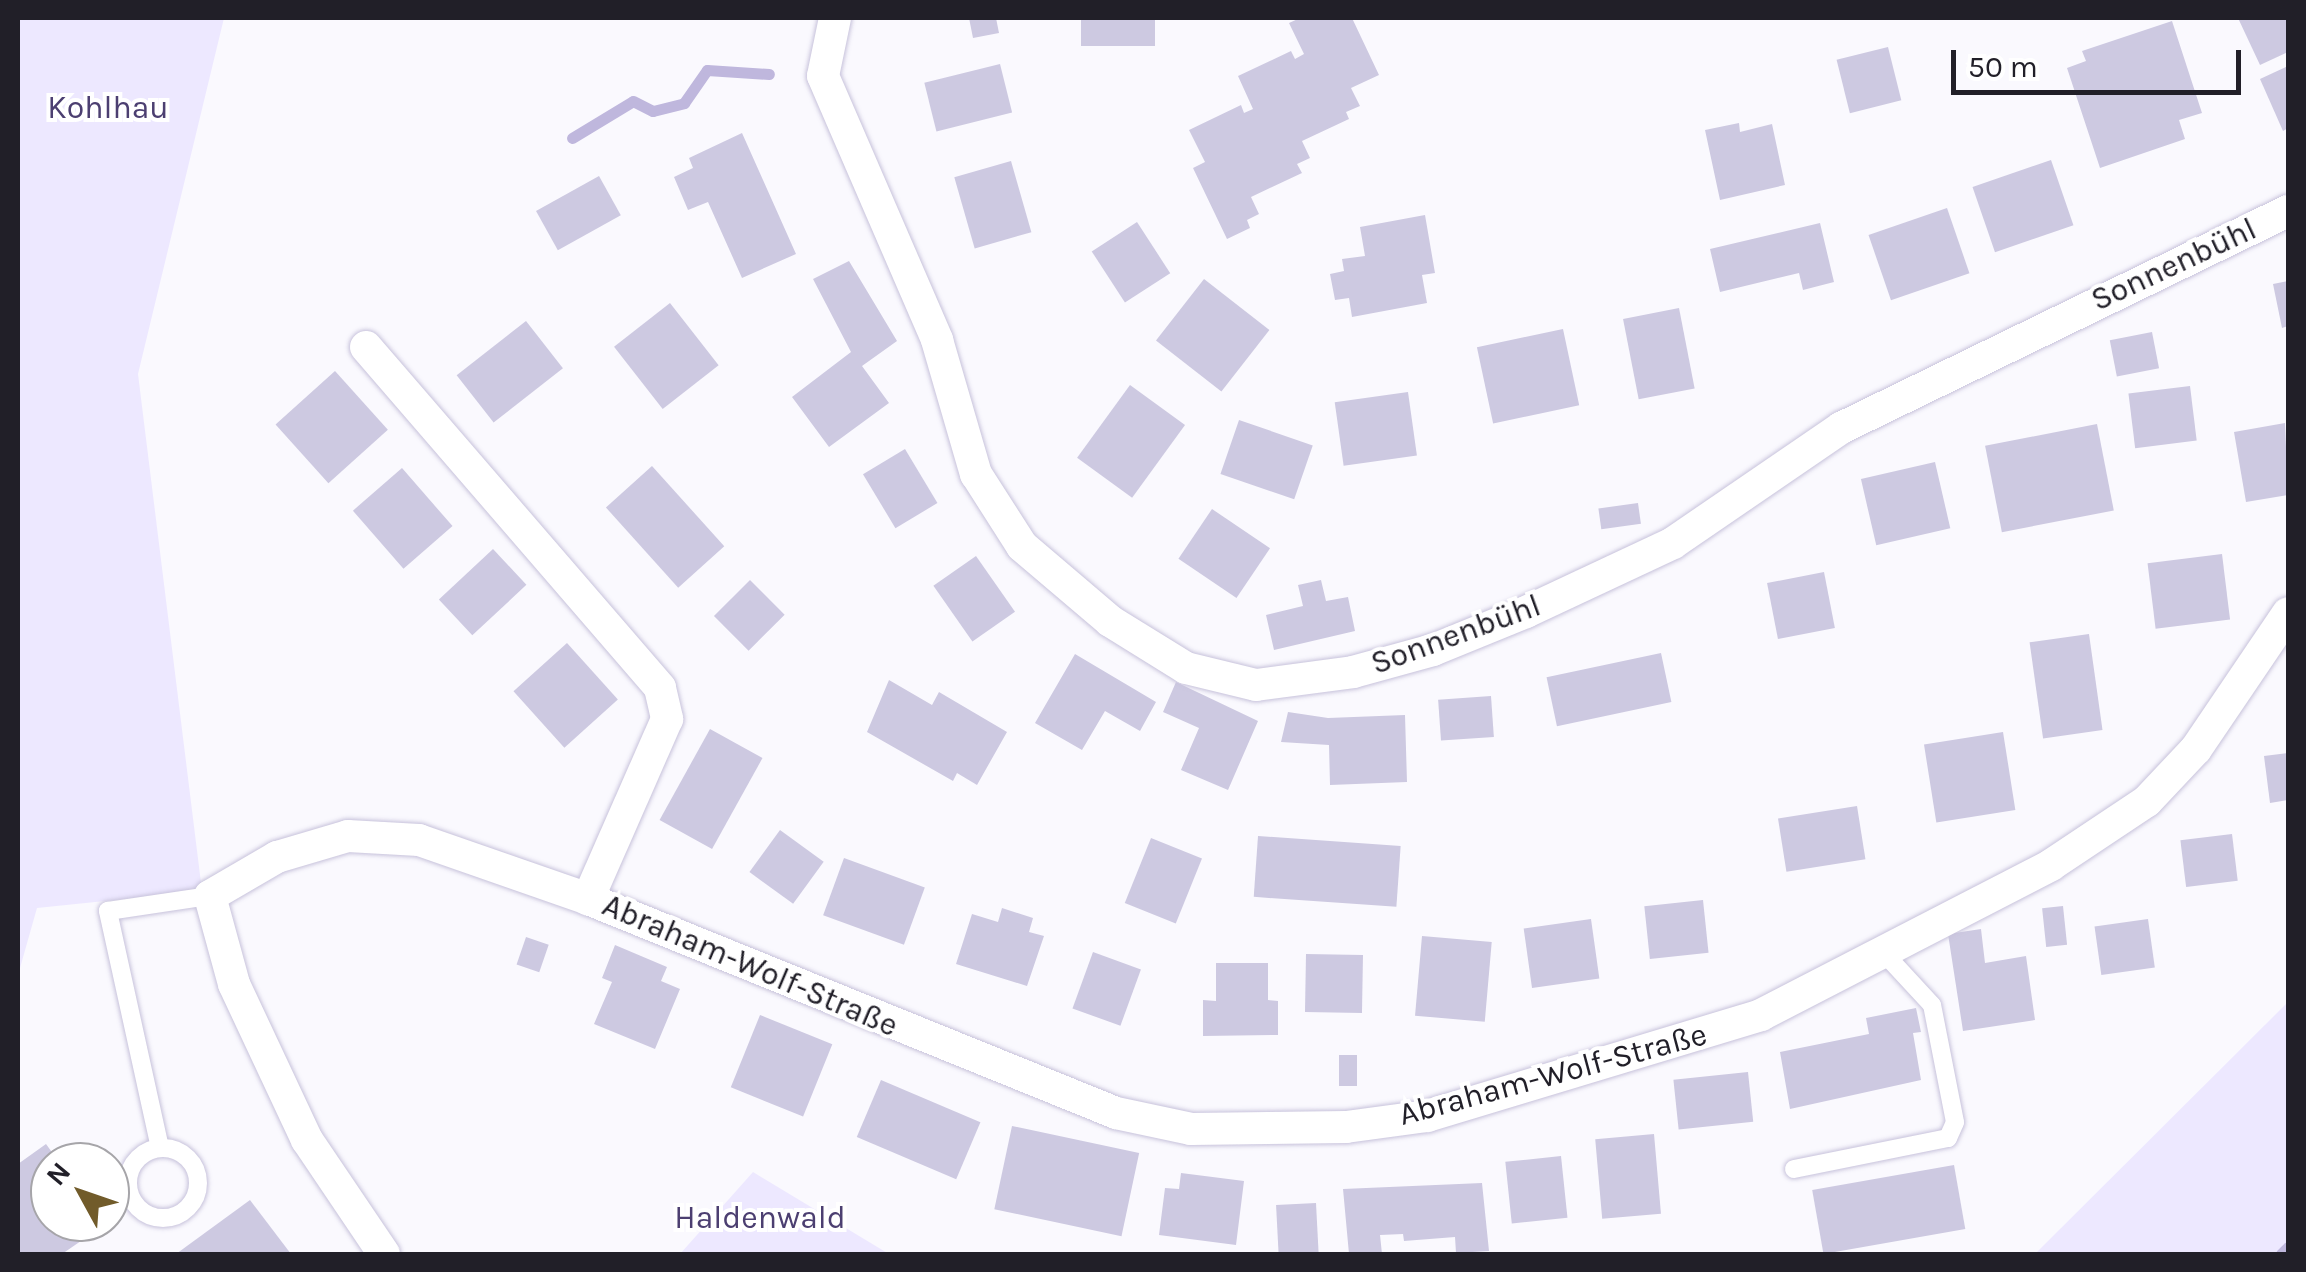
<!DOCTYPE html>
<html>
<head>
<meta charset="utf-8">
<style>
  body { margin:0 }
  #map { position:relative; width:2306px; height:1272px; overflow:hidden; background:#faf9fe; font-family:Karla,sans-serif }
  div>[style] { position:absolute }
  .green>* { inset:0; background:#ede8ff }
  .stream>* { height:11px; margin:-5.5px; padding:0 5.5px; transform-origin:5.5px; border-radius:5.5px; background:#bfb7dd }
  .building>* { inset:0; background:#cdc9e1; transform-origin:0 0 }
  .roads { filter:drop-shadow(0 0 2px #c7c2db) drop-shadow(0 0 2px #c7c2db) }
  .service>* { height:18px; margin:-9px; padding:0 9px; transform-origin:9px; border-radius:9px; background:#fff }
  .service>.ring { margin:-9px; padding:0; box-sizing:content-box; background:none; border:18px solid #fff; border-radius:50% }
  .minor>* { height:32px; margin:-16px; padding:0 16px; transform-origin:16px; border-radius:16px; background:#fff }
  span { translate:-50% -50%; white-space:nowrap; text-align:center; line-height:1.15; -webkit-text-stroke:8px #fff; paint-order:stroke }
  .park-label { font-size:32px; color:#4c3f71 }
  .street-label { font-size:32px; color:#211f28 }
  .frame { position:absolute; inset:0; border:20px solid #211f28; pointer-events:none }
  .north { position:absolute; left:30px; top:1142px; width:100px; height:100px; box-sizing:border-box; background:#fff; border:2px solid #a6a5a9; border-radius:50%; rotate:310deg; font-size:28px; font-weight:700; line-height:40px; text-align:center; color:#211f28 }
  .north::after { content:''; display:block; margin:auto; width:35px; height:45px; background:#715b2a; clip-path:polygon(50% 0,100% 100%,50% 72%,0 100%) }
  .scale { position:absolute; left:1951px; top:50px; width:290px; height:45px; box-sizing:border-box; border:5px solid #211f28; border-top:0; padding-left:12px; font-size:30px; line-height:35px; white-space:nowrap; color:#211f28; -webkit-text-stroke:8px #fff; paint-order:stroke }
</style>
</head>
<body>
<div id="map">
  <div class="green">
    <i style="clip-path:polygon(18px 18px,224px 18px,138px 374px,202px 891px,37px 908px,18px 975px)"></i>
    <i style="clip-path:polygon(2288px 1002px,2288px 1254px,2035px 1254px)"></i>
    <i style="clip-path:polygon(753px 1172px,889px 1254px,680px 1254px)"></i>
  </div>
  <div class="stream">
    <i style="left:572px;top:138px;width:71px;rotate:-31.2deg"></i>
    <i style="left:633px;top:101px;width:22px;rotate:27deg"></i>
    <i style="left:653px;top:111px;width:32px;rotate:-14deg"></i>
    <i style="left:684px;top:103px;width:40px;rotate:-55.1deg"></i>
    <i style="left:707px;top:70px;width:62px;rotate:3.7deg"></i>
    <i style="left:2281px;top:1254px;width:10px;rotate:-45deg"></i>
  </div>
  <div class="building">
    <i style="clip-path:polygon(969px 18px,996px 18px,999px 33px,973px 38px)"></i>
    <i style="left:1081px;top:18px;width:74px;height:28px"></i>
    <i style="clip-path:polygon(1300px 18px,1352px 18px,1379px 75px,1351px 88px,1360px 106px,1346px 112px,1349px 119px,1302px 141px,1310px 158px,1297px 164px,1302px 173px,1251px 197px,1259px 214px,1247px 220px,1250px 228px,1227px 239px,1193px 168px,1205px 162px,1189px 130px,1241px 105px,1244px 113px,1253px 109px,1238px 76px,1291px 51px,1295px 59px,1304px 54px,1289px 23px)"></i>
    <i style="clip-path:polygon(2238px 18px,2288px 18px,2288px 52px,2260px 65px)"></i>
    <i style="clip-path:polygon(2172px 21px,2202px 113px,2179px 120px,2185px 139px,2100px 168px,2067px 68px,2086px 61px,2082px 51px)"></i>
    <i style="left:1888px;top:47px;width:55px;height:53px;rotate:76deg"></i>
    <i style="left:1000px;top:64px;width:50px;height:78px;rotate:76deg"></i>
    <i style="clip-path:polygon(2288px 66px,2288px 128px,2283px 131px,2260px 79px)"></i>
    <i style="clip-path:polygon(1739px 123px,1740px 132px,1772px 124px,1785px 185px,1720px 200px,1705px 130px)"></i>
    <i style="clip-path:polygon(742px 133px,796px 254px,742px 278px,708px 202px,688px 210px,674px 177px,693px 168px,689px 158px)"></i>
    <i style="left:2051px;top:160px;width:69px;height:83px;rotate:71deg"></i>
    <i style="left:1011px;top:161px;width:74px;height:59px;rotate:74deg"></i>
    <i style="left:599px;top:176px;width:45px;height:72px;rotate:61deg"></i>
    <i style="left:1947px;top:208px;width:69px;height:83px;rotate:71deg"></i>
    <i style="clip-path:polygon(1425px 215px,1435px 273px,1422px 275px,1427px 303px,1352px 317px,1349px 298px,1335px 300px,1330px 274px,1344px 271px,1342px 259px,1365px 256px,1360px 227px)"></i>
    <i style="left:1137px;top:222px;width:61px;height:54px;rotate:57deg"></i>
    <i style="clip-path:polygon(1820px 223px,1834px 282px,1803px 290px,1799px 273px,1720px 292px,1710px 249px)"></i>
    <i style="clip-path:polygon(849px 261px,897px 341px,862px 366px,889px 403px,829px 447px,792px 397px,851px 352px,813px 279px)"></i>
    <i style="left:1204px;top:279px;width:83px;height:78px;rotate:38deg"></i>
    <i style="clip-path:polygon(2288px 281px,2288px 326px,2282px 328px,2273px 284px)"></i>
    <i style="left:670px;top:303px;width:79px;height:71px;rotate:52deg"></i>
    <i style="left:1679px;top:308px;width:82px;height:57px;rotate:79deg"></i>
    <i style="left:526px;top:321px;width:60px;height:88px;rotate:52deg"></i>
    <i style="left:1563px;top:329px;width:78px;height:88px;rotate:78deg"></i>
    <i style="left:2152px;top:332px;width:37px;height:43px;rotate:79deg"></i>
    <i style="left:335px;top:371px;width:79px;height:80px;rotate:48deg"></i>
    <i style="left:1130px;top:385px;width:68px;height:90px;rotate:36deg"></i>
    <i style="left:2190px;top:386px;width:55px;height:62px;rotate:83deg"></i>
    <i style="left:1408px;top:392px;width:64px;height:74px;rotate:82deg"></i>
    <i style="left:1239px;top:420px;width:78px;height:57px;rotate:19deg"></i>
    <i style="clip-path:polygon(2285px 423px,2288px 495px,2246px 502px,2234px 432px)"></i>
    <i style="left:2097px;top:424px;width:88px;height:114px;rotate:79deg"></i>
    <i style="left:905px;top:449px;width:63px;height:49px;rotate:59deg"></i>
    <i style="left:1935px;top:462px;width:68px;height:76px;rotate:77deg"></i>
    <i style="left:652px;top:466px;width:108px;height:62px;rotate:48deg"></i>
    <i style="left:402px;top:468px;width:77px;height:65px;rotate:49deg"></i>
    <i style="left:1638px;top:503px;width:21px;height:40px;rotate:82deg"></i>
    <i style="left:1212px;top:509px;width:70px;height:60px;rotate:34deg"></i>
    <i style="left:493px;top:549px;width:49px;height:74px;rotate:47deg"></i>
    <i style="left:2222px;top:554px;width:66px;height:75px;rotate:83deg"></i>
    <i style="left:976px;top:556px;width:68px;height:52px;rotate:55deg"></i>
    <i style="left:1824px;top:572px;width:57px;height:58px;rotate:79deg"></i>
    <i style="left:750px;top:580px;width:49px;height:51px;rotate:45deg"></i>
    <i style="clip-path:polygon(1321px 580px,1326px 601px,1348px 597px,1355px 631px,1274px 650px,1266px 615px,1303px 606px,1298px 585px)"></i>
    <i style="left:2089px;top:634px;width:97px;height:60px;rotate:82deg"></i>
    <i style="left:567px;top:643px;width:76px;height:72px;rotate:48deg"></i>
    <i style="left:1661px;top:653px;width:50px;height:117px;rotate:78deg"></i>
    <i style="clip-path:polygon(1075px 654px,1156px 702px,1140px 731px,1105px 711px,1082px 750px,1035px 723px)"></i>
    <i style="clip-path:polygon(889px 680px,932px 705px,939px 692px,1007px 732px,977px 785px,957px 773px,953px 781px,867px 732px)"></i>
    <i style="clip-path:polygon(1176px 682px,1258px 721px,1228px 790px,1181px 770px,1199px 728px,1163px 712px)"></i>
    <i style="left:1491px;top:696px;width:41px;height:53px;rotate:86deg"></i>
    <i style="clip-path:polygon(1288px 712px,1328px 718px,1405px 715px,1407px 782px,1330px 785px,1329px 745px,1281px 742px)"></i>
    <i style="left:710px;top:729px;width:60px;height:104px;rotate:29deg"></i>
    <i style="left:2003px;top:732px;width:79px;height:80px;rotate:81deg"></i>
    <i style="clip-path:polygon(2288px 753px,2288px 800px,2270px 803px,2264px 756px)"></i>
    <i style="left:1857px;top:806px;width:54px;height:80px;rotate:81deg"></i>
    <i style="left:780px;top:830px;width:54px;height:52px;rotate:36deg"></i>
    <i style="left:2232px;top:834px;width:47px;height:52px;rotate:83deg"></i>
    <i style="left:1258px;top:836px;width:143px;height:61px;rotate:4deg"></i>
    <i style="left:1151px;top:838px;width:55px;height:70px;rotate:22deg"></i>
    <i style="left:844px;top:858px;width:86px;height:61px;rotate:20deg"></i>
    <i style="left:1703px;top:900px;width:53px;height:59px;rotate:84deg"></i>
    <i style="left:2063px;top:906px;width:39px;height:21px;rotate:84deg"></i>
    <i style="clip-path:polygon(1002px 908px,1033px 918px,1029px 932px,1044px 936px,1027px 986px,956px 964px,972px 914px,998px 922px)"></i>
    <i style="left:1591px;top:919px;width:60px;height:68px;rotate:82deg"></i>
    <i style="left:2148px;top:919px;width:49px;height:54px;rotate:82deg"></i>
    <i style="clip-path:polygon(1981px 929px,1985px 963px,2026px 956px,2035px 1020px,1963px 1031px,1948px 934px)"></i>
    <i style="left:1422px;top:936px;width:70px;height:80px;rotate:5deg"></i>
    <i style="left:526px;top:937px;width:24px;height:29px;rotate:19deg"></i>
    <i style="clip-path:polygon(615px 945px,667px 967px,661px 981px,680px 989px,655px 1049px,594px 1024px,612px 982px,602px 978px)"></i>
    <i style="left:1093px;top:952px;width:51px;height:60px;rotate:20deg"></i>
    <i style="left:1306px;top:954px;width:57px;height:58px;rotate:1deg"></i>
    <i style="clip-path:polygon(1216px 963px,1268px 963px,1268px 1000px,1278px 1001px,1278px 1035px,1203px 1036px,1203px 1000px,1216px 1001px)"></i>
    <i style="clip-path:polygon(1916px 1008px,1921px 1032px,1913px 1033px,1921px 1080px,1790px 1109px,1780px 1052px,1869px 1034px,1866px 1018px)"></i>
    <i style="left:760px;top:1015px;width:78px;height:78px;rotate:22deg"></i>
    <i style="left:1339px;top:1055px;width:18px;height:31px"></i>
    <i style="left:1748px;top:1072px;width:50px;height:75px;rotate:84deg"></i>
    <i style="left:881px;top:1080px;width:108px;height:62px;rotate:23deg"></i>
    <i style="left:1012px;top:1126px;width:130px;height:85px;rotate:12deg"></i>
    <i style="left:1654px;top:1134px;width:80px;height:59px;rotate:85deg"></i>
    <i style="clip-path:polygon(46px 1144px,59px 1162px,50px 1162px,50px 1222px,87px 1222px,94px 1232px,62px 1254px,18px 1254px,18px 1164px)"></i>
    <i style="left:1561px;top:1156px;width:62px;height:56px;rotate:84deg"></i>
    <i style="left:1954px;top:1165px;width:65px;height:144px;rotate:80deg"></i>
    <i style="clip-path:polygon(1181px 1173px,1244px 1181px,1236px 1245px,1159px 1235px,1165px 1188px,1179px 1189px)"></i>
    <i style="clip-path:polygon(1482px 1183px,1489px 1251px,1456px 1253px,1455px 1237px,1404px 1241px,1403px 1234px,1380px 1235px,1382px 1254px,1349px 1254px,1343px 1189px)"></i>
    <i style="clip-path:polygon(250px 1200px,291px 1254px,176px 1254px)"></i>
    <i style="left:1316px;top:1203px;width:51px;height:40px;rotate:87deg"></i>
  </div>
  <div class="roads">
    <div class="service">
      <i class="ring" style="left:128px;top:1148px;width:52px;height:52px"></i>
      <i style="left:160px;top:1148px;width:243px;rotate:-102.4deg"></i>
      <i style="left:108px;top:911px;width:103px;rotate:-8.4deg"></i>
      <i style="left:1794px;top:1169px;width:157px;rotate:-11.4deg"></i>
      <i style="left:1948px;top:1138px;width:17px;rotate:-66deg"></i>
      <i style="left:1955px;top:1122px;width:119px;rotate:-101.1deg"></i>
      <i style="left:1932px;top:1005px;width:74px;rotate:-132.8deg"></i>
    </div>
    <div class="minor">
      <i style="left:835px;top:18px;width:59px;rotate:101.7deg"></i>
      <i style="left:823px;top:76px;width:288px;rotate:66.6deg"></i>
      <i style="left:937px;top:340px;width:140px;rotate:73.8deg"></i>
      <i style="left:976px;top:474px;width:85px;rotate:57.4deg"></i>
      <i style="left:1022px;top:546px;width:116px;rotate:40.4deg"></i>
      <i style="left:1110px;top:621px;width:89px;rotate:31.7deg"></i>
      <i style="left:1186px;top:668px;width:72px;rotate:13.7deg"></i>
      <i style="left:1256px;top:685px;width:98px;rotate:-7.6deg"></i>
      <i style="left:1353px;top:672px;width:83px;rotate:-15.4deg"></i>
      <i style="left:1433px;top:650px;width:100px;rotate:-22.2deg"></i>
      <i style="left:1526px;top:612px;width:162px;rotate:-25.1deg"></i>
      <i style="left:1673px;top:543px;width:204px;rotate:-34.4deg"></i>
      <i style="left:1841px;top:428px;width:497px;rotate:-25.9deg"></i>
      <i style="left:366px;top:347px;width:450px;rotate:49.2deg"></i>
      <i style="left:660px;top:688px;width:32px;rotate:77deg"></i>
      <i style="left:667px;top:719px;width:197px;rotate:113.7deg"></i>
      <i style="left:384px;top:1254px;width:138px;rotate:-124deg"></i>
      <i style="left:307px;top:1140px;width:172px;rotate:-115.1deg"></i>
      <i style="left:234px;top:984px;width:91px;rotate:-105.3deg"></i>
      <i style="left:210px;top:896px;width:78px;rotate:-30.2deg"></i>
      <i style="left:277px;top:857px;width:74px;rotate:-16.5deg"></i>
      <i style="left:348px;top:836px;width:71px;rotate:3.2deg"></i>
      <i style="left:419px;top:840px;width:179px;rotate:19.2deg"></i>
      <i style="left:588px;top:899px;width:570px;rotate:22.06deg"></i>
      <i style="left:1116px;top:1113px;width:77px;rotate:12deg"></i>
      <i style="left:1191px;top:1129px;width:155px;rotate:-0.7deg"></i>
      <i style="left:1346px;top:1127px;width:82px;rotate:-7.7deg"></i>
      <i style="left:1427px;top:1116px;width:349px;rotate:-16.8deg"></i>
      <i style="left:1761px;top:1015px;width:326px;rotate:-27.3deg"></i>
      <i style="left:2051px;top:865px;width:115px;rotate:-33.7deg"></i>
      <i style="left:2147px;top:801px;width:71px;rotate:-46.7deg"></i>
      <i style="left:2196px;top:749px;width:164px;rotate:-55.9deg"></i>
    </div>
  </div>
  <div class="park-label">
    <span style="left:108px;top:108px">Kohlhau</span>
    <span style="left:760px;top:1218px">Haldenwald</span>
  </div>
  <div class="street-label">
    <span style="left:2174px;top:265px;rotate:-25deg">Sonnenbühl</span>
    <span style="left:1456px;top:635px;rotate:-20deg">Sonnenbühl</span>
    <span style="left:750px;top:966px;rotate:23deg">Abraham-Wolf-Straße</span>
    <span style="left:1553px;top:1075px;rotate:-15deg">Abraham-Wolf-Straße</span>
  </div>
  <div class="frame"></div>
  <div class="north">N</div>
  <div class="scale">50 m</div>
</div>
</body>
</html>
